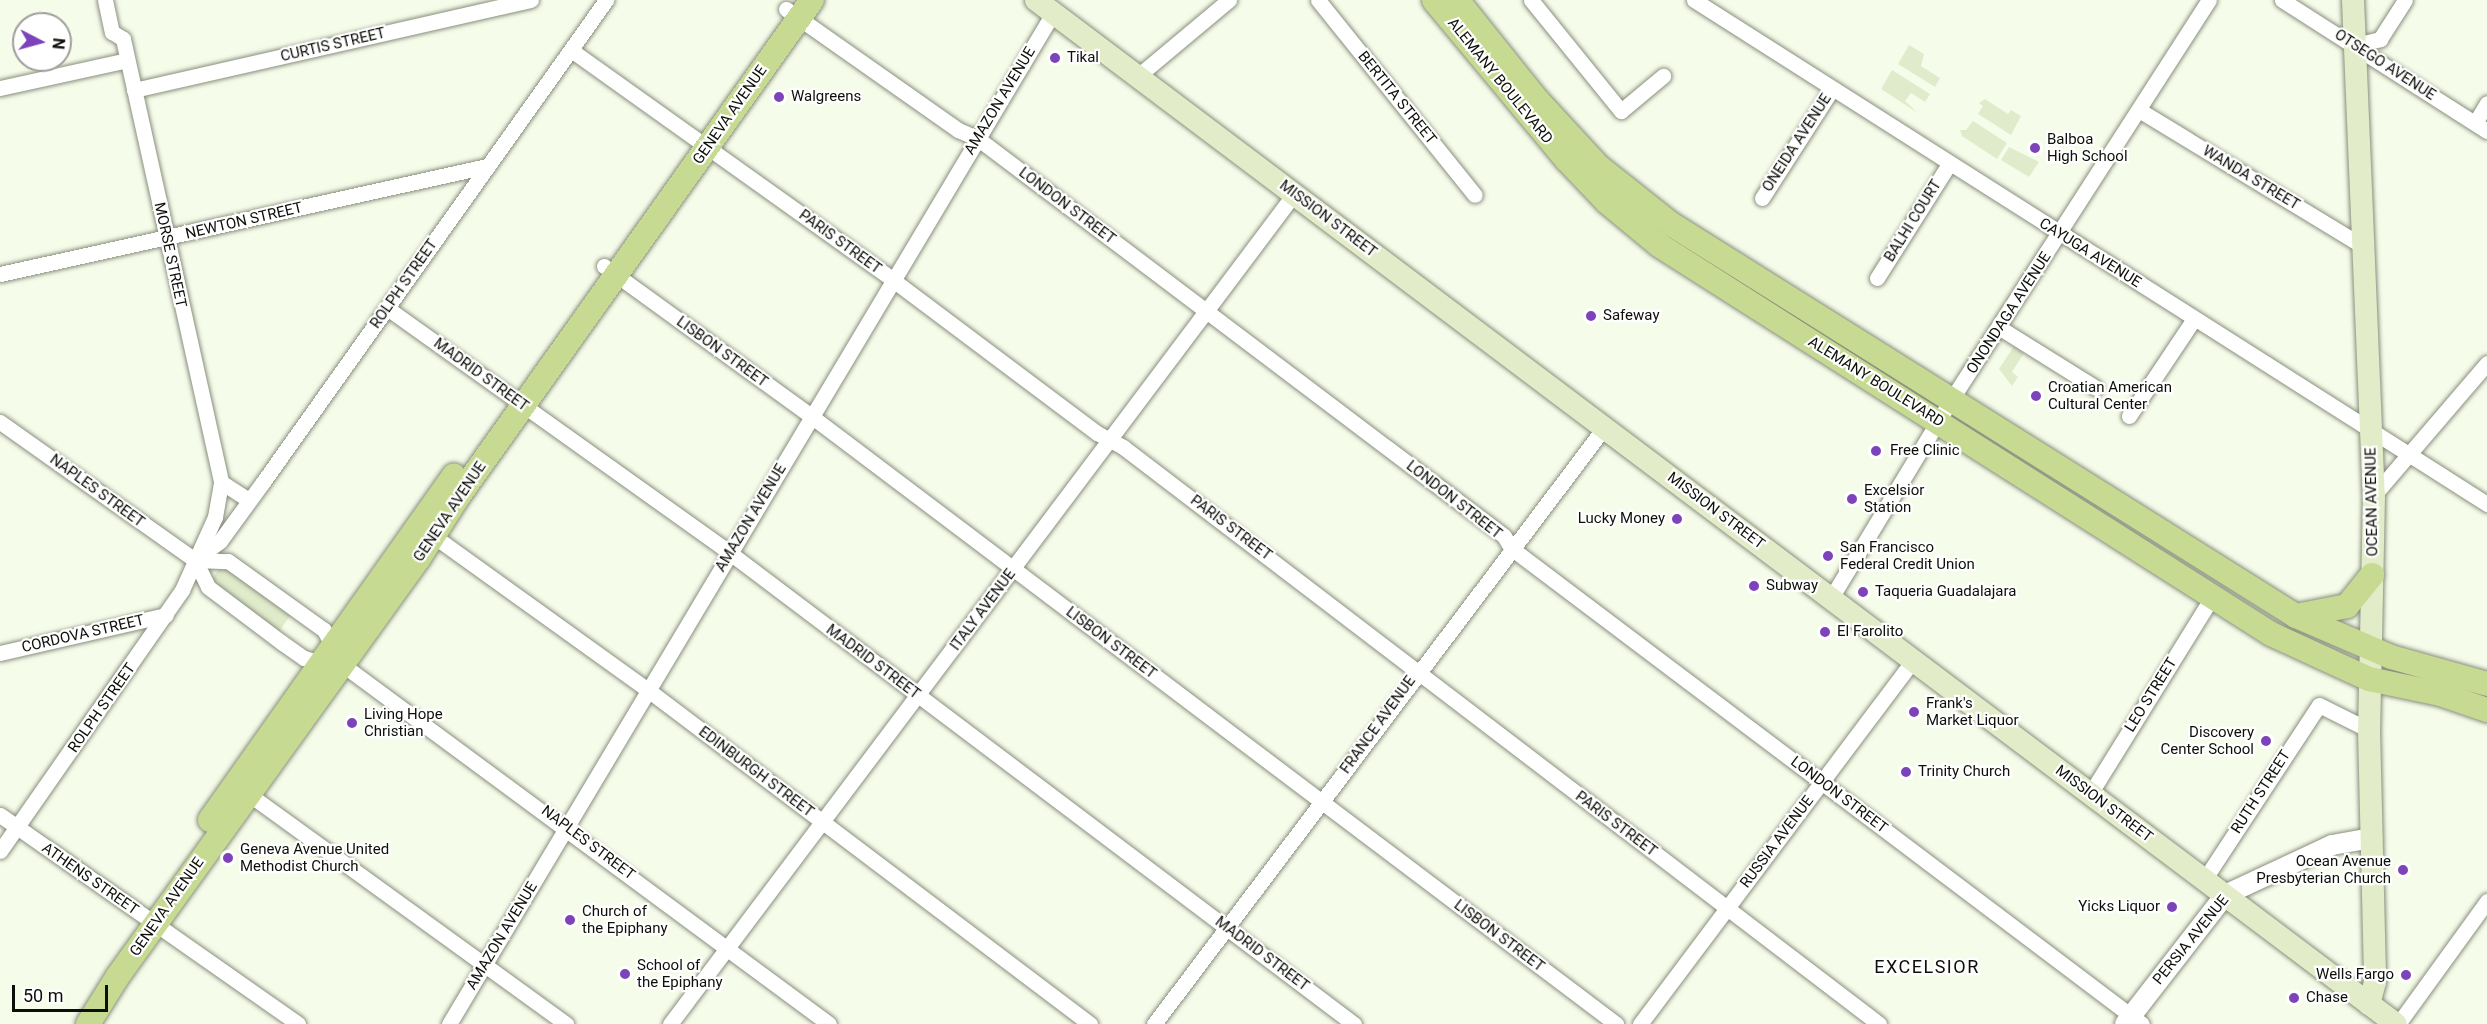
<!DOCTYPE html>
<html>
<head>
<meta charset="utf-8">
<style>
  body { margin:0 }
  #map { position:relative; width:2487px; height:1024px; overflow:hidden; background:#f6fcea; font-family:Roboto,sans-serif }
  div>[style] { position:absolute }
  .green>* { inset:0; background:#e0ebcb; transform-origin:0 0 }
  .roads { filter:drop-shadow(0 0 2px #898f7e) drop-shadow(0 0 2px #898f7e) }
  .minor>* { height:15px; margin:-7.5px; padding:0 7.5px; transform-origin:7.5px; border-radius:7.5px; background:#fff }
  .tertiary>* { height:20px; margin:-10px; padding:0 10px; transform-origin:10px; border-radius:10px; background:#fff }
  .secondary>* { height:22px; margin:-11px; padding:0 11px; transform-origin:11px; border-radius:11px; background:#e3ecc8 }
  .primary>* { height:24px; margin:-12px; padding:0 12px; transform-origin:12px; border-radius:12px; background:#c7da92 }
  .dots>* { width:16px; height:16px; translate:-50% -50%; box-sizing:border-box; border:3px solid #fff; border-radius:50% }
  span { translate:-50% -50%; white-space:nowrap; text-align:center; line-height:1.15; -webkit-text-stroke:4.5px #fff; paint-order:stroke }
  .street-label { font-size:15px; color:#0d0f09 }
  .poi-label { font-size:15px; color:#0d0f09 }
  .left { translate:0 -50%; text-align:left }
  .right { translate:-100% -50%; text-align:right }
  .quarter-label { font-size:18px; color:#0d0f09; letter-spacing:1.5px }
  .north { position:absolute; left:12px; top:12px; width:60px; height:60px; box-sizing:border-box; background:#fff; border:2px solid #9e9f9d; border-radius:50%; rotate:96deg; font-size:16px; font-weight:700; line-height:24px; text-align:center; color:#0d0f09 }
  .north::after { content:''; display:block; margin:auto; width:21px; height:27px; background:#7d44ba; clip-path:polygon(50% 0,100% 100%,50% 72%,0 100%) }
  .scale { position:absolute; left:12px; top:985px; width:96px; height:27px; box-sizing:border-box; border:3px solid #0d0f09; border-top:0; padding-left:8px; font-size:18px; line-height:21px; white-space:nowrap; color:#0d0f09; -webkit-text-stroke:4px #fff; paint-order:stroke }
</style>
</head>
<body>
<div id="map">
  <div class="green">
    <i style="clip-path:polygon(1909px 45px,1924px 54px,1921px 66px,1940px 78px,1935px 87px,1898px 64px)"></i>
    <i style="clip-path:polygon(1892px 70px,1930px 94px,1925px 102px,1911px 93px,1905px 101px,1918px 113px,1881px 89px)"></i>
    <i style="clip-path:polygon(1985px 99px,2008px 114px,2011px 110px,2021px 116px,2011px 135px,1978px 114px,1983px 106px,1979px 103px)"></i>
    <i style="clip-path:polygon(1973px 121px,2007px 143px,1997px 159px,1962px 136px,1960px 130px,1966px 130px)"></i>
    <i style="clip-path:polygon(2009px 147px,2039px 162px,2029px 177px,2001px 160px)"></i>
    <i style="clip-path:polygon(2014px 346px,2024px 353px,2012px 372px,2018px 377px,2012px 386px,1999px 369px)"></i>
    <i style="left:222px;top:565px;width:85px;height:21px;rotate:36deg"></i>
  </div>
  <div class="roads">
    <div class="minor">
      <i style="left:105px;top:0;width:33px;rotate:78deg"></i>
      <i style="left:112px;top:32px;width:13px;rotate:32deg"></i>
      <i style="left:123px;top:39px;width:454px;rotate:77.5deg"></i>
      <i style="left:221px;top:482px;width:33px;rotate:33deg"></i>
      <i style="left:1318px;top:0;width:250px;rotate:51.2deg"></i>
      <i style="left:1531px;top:0;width:143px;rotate:51deg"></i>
      <i style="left:1621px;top:111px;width:55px;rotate:-39.8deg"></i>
      <i style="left:1694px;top:0;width:940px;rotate:32.44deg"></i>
      <i style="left:2282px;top:0;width:243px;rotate:32.6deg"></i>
      <i style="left:786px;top:9px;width:210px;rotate:35.1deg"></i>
      <i style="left:958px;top:130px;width:21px;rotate:23deg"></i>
      <i style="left:977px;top:138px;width:660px;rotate:37.06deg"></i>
      <i style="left:1504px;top:536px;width:14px;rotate:60deg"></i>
      <i style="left:1511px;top:548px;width:790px;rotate:37.03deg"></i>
      <i style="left:2355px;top:45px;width:26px;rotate:-13deg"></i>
      <i style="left:2380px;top:39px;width:46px;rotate:-57.3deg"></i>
      <i style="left:571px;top:50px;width:396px;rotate:35.5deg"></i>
      <i style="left:893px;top:280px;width:255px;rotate:36.9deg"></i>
      <i style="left:1097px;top:433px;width:30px;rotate:28deg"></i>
      <i style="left:1123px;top:447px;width:951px;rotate:37.35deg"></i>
      <i style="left:1138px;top:76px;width:119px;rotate:-39.9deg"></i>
      <i style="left:0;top:88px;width:130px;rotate:-12.4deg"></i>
      <i style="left:134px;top:90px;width:407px;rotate:-12.8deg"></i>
      <i style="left:2139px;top:110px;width:263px;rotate:31.3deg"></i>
      <i style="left:2475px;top:123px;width:23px;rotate:-59deg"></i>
      <i style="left:1762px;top:198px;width:130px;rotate:-57.3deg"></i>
      <i style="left:604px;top:266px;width:256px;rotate:35.9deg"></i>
      <i style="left:811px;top:416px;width:1009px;rotate:37.06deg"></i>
      <i style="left:0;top:274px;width:500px;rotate:-12.5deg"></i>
      <i style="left:1877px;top:278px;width:135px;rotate:-57.7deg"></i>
      <i style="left:387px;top:308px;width:422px;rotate:35.5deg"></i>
      <i style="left:730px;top:553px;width:782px;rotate:37.05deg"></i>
      <i style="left:2000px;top:328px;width:113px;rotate:32deg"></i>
      <i style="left:2129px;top:416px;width:117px;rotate:-56.2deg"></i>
      <i style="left:0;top:422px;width:239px;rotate:35.3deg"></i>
      <i style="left:195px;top:560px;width:30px;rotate:64deg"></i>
      <i style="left:208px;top:587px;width:91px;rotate:37deg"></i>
      <i style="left:281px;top:642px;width:28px;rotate:35deg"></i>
      <i style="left:304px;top:658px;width:26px;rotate:16deg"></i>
      <i style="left:2374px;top:495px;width:174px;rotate:-49.4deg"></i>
      <i style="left:428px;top:532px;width:271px;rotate:35.7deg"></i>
      <i style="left:648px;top:690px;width:554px;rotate:37.08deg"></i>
      <i style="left:195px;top:560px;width:33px;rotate:2deg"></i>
      <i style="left:228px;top:561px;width:118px;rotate:35.7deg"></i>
      <i style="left:324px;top:630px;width:40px;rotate:62deg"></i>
      <i style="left:343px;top:665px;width:604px;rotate:36.45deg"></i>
      <i style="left:195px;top:560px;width:31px;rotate:-37deg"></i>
      <i style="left:220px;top:541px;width:73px;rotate:-53.9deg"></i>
      <i style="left:263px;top:482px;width:592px;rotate:-54.56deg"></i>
      <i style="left:1831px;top:598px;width:232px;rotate:-58.8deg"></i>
      <i style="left:1951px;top:400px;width:476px;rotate:-57.2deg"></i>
      <i style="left:0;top:653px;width:170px;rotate:-12.9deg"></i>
      <i style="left:243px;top:790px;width:399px;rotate:35.9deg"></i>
      <i style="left:2090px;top:794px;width:232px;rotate:-58.2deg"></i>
      <i style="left:0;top:815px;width:364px;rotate:35deg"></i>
      <i style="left:0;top:851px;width:318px;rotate:-55.1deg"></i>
      <i style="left:182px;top:590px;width:80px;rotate:-65.7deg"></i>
      <i style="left:215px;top:517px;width:36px;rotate:-80deg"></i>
      <i style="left:2204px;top:880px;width:209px;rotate:-56.7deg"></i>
      <i style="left:2319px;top:705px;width:56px;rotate:26.6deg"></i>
      <i style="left:449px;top:1024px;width:1178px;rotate:-59.14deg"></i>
      <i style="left:670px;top:1024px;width:1038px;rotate:-53.06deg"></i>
      <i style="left:1154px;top:1024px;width:747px;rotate:-52.95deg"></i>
      <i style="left:1640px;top:1024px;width:455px;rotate:-53.1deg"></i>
      <i style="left:2398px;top:1024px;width:152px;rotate:-54.1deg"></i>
    </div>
    <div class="tertiary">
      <i style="left:2125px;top:1024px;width:163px;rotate:-52.2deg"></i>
      <i style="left:2225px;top:895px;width:118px;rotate:-25deg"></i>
      <i style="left:2332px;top:845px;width:41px;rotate:-9.9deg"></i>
    </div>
    <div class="secondary">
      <i style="left:1036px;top:0;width:1702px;rotate:36.98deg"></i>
      <i style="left:2353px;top:0;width:495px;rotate:87.6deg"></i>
      <i style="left:2374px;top:495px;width:235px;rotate:91.2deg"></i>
      <i style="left:2369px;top:730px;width:252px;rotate:88.6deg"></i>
      <i style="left:2375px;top:982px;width:23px;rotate:105deg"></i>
    </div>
    <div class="primary">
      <i style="left:1434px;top:0;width:208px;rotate:50.3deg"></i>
      <i style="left:1567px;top:160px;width:58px;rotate:46.4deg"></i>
      <i style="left:1607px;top:202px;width:67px;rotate:39.6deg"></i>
      <i style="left:1659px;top:245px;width:725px;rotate:32.44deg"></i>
      <i style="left:2271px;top:634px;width:108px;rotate:24.7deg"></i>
      <i style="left:2369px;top:679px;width:73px;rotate:11.9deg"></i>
      <i style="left:2440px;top:694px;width:50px;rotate:18.8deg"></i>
      <i style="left:1457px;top:0;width:129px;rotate:51.3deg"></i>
      <i style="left:1538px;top:101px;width:90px;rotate:47.3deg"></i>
      <i style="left:1599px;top:167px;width:92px;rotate:38.4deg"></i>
      <i style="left:1671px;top:224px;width:738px;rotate:32.1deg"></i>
      <i style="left:2296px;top:616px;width:103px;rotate:23.3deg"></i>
      <i style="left:2391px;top:657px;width:100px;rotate:15.7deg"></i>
      <i style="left:2296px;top:616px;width:52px;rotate:-11.1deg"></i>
      <i style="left:2347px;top:606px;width:40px;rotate:-51deg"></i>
      <i style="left:210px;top:820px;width:422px;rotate:-54.7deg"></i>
      <i style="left:88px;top:1024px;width:57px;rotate:-58deg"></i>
      <i style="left:118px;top:976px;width:515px;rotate:-54.24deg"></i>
      <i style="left:419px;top:558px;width:72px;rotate:-57.4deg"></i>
      <i style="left:458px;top:497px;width:610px;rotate:-54.54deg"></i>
    </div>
  </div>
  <div class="dots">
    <i style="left:1055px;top:58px;background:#7d44ba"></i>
    <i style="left:779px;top:97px;background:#7d44ba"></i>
    <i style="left:2035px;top:148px;background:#7d44ba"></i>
    <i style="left:1591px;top:316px;background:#7d44ba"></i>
    <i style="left:2036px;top:396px;background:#7d44ba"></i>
    <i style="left:1876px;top:451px;background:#7d44ba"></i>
    <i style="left:1852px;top:499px;background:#7d44ba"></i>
    <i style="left:1677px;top:519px;background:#7d44ba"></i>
    <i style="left:1828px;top:556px;background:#7d44ba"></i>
    <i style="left:1754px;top:586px;background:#7d44ba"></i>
    <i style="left:1863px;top:592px;background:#7d44ba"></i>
    <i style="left:1825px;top:632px;background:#7d44ba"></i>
    <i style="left:1914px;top:712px;background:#7d44ba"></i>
    <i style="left:352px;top:723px;background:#7d44ba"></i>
    <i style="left:2266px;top:741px;background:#7d44ba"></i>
    <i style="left:1906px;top:772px;background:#7d44ba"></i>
    <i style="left:228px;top:858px;background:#7d44ba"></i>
    <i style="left:2403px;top:870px;background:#7d44ba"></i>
    <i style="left:2172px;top:907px;background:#7d44ba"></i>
    <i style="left:570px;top:920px;background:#7d44ba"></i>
    <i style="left:625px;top:974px;background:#7d44ba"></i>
    <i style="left:2406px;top:975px;background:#7d44ba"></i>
    <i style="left:2294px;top:998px;background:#7d44ba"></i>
  </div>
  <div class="street-label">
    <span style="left:333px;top:45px;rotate:-13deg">CURTIS STREET</span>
    <span style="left:2385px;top:65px;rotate:33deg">OTSEGO AVENUE</span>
    <span style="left:1500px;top:81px;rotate:51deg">ALEMANY BOULEVARD</span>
    <span style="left:1397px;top:98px;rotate:51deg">BERTITA STREET</span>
    <span style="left:1000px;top:101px;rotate:-59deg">AMAZON AVENUE</span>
    <span style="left:730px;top:115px;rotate:-55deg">GENEVA AVENUE</span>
    <span style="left:1797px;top:143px;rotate:-57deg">ONEIDA AVENUE</span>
    <span style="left:2251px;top:178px;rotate:31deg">WANDA STREET</span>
    <span style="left:1067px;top:206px;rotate:37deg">LONDON STREET</span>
    <span style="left:1328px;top:219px;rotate:37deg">MISSION STREET</span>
    <span style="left:244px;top:221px;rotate:-13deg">NEWTON STREET</span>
    <span style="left:1913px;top:221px;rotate:-58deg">BALHI COURT</span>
    <span style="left:840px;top:242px;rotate:36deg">PARIS STREET</span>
    <span style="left:2090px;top:253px;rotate:32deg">CAYUGA AVENUE</span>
    <span style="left:170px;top:255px;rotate:78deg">MORSE STREET</span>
    <span style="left:404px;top:284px;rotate:-55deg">ROLPH STREET</span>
    <span style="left:2009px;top:313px;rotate:-57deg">ONONDAGA AVENUE</span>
    <span style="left:722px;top:352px;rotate:36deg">LISBON STREET</span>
    <span style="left:481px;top:375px;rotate:36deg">MADRID STREET</span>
    <span style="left:1876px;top:382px;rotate:32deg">ALEMANY BOULEVARD</span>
    <span style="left:97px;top:491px;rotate:36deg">NAPLES STREET</span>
    <span style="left:1454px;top:500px;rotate:38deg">LONDON STREET</span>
    <span style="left:2372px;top:502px;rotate:-91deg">OCEAN AVENUE</span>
    <span style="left:1716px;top:511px;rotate:37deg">MISSION STREET</span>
    <span style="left:450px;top:512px;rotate:-56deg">GENEVA AVENUE</span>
    <span style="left:751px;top:518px;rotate:-59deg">AMAZON AVENUE</span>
    <span style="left:1231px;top:528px;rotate:37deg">PARIS STREET</span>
    <span style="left:983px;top:610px;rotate:-53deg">ITALY AVENUE</span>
    <span style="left:83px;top:634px;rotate:-13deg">CORDOVA STREET</span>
    <span style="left:1111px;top:643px;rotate:37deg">LISBON STREET</span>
    <span style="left:873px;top:662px;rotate:37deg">MADRID STREET</span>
    <span style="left:2151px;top:695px;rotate:-58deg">LEO STREET</span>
    <span style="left:102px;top:708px;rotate:-55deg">ROLPH STREET</span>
    <span style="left:1378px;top:725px;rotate:-54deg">FRANCE AVENUE</span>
    <span style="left:756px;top:772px;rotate:37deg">EDINBURGH STREET</span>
    <span style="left:2261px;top:792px;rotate:-57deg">RUTH STREET</span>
    <span style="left:1839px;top:795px;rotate:37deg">LONDON STREET</span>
    <span style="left:2104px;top:804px;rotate:37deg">MISSION STREET</span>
    <span style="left:1616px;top:824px;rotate:37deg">PARIS STREET</span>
    <span style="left:1777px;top:842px;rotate:-53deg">RUSSIA AVENUE</span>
    <span style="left:588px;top:843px;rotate:37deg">NAPLES STREET</span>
    <span style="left:90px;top:879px;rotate:35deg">ATHENS STREET</span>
    <span style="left:167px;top:907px;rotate:-55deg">GENEVA AVENUE</span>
    <span style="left:502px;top:936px;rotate:-59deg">AMAZON AVENUE</span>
    <span style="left:1499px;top:936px;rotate:37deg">LISBON STREET</span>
    <span style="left:2191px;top:940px;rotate:-51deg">PERSIA AVENUE</span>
    <span style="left:1262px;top:954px;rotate:37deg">MADRID STREET</span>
  </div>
  <div class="poi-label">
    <span class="left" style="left:1067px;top:58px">Tikal</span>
    <span class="left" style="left:791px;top:97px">Walgreens</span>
    <span class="left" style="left:2047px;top:148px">Balboa<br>High School</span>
    <span class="left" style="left:1603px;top:316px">Safeway</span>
    <span class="left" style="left:2048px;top:396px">Croatian American<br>Cultural Center</span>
    <span class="left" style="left:1890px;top:451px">Free Clinic</span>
    <span class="left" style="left:1864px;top:499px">Excelsior<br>Station</span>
    <span class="right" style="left:1665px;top:519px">Lucky Money</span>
    <span class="left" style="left:1840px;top:556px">San Francisco<br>Federal Credit Union</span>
    <span class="left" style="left:1766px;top:586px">Subway</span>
    <span class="left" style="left:1875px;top:592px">Taqueria Guadalajara</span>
    <span class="left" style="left:1837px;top:632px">El Farolito</span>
    <span class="left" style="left:1926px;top:712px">Frank's<br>Market Liquor</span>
    <span class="left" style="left:364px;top:723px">Living Hope<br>Christian</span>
    <span class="right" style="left:2254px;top:741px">Discovery<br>Center School</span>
    <span class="left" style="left:1918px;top:772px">Trinity Church</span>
    <span class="left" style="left:240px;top:858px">Geneva Avenue United<br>Methodist Church</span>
    <span class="right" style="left:2391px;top:870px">Ocean Avenue<br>Presbyterian Church</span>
    <span class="right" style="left:2160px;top:907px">Yicks Liquor</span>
    <span class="left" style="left:582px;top:920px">Church of<br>the Epiphany</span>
    <span class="left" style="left:637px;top:974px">School of<br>the Epiphany</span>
    <span class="right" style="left:2394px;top:975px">Wells Fargo</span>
    <span class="left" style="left:2306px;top:998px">Chase</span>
  </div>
  <div class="quarter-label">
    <span style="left:1927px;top:967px">EXCELSIOR</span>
  </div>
  <div class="north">N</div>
  <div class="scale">50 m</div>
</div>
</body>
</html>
